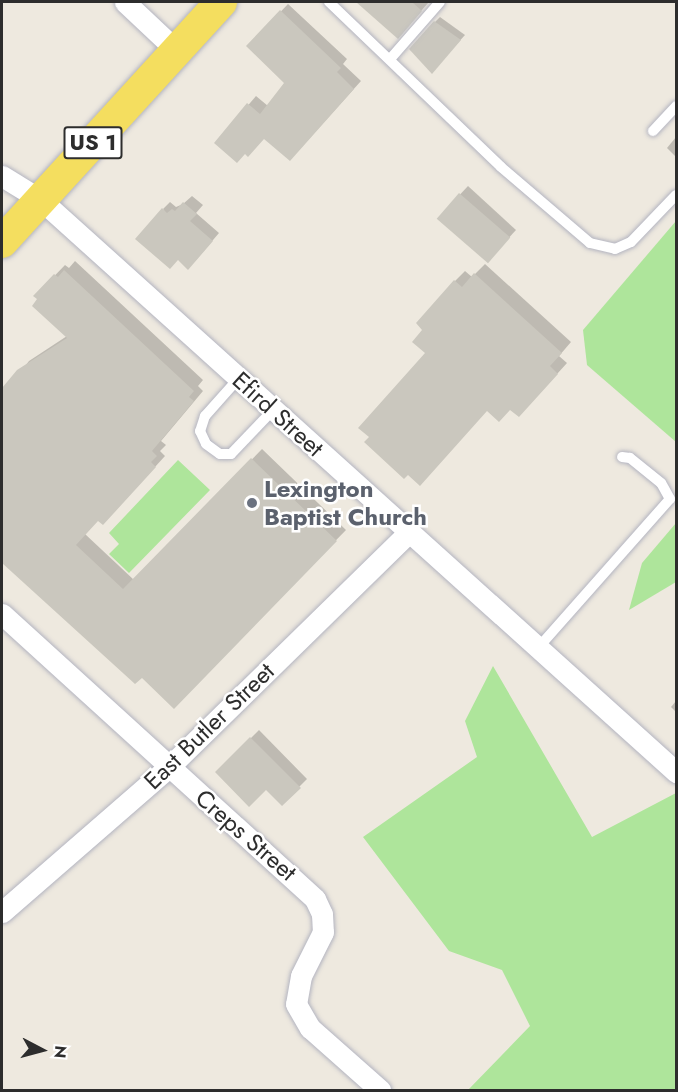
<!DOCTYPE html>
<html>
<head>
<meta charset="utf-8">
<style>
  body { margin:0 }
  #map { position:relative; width:678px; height:1092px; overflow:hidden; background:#eee9df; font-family:Jost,sans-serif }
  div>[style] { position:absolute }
  .green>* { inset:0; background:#aee59b }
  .shadow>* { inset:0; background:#0003 }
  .building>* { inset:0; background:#cac7be; transform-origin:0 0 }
  .roads { filter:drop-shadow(0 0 2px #b3b4c0) drop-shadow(0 0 2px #b3b4c0) }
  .lane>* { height:10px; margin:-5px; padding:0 5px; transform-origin:5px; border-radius:5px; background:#fff }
  .street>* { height:21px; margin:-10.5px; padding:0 10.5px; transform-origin:10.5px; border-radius:10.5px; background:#fff }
  .primary>* { height:32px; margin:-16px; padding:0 16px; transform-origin:16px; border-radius:16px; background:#f4de5f }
  .dots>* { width:16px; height:16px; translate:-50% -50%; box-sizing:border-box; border:3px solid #fff; border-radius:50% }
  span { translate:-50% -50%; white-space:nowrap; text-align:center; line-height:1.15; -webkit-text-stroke:5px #fff; paint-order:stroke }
  .shield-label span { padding:2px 4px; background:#fff; border:2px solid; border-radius:4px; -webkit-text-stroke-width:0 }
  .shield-label { font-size:22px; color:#2d2d2d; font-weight:700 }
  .street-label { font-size:24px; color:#2d2d2d }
  .worship-label { font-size:24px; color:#5b616d; font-weight:700 }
  .left { translate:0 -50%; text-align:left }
  .frame { position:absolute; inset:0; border:3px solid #2d2d2d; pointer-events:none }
  .north { position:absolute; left:12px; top:1020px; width:60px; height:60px; -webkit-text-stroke:4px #fff; paint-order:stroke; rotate:96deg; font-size:16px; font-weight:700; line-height:24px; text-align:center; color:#2d2d2d }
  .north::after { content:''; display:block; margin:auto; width:21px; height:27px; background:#2d2d2d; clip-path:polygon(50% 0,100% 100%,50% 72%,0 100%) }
</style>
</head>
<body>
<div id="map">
  <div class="green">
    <i style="clip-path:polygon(676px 221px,676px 442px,587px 365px,583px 330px)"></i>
    <i style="clip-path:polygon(178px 460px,210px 490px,129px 573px,109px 554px,119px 544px,109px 533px)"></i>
    <i style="clip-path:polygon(676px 523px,676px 582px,629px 610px,642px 563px)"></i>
    <i style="clip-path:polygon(493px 666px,592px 837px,676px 793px,676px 1090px,468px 1090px,530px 1026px,502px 970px,449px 951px,363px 837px,477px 757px,465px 721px)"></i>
  </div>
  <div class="shadow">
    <i style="clip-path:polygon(358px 2px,429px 2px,398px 37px)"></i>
    <i style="clip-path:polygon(288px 4px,347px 59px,343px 64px,361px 81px,298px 151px,264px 137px,245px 153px,216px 143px,256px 96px,268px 106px,286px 83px,248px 46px)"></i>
    <i style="clip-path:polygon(440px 17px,465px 35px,436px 67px,435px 22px)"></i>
    <i style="clip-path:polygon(676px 137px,676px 157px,667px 148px)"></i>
    <i style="clip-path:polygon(468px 186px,516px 230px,494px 254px,438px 218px)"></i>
    <i style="clip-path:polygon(192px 196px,203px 205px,196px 213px,219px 233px,196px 260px,163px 209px,170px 202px,176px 207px,183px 204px)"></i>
    <i style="clip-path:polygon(75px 261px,203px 380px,198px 386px,203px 391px,161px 441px,166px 445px,160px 451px,165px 456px,113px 513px,98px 519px,85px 534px,134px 580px,262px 449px,346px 530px,174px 706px,142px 676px,135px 682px,2px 562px,2px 396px,29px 361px,67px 336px,35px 296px,65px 265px,69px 268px)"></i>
    <i style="clip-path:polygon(485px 264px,571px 342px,559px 356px,567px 363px,529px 405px,511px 408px,427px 353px,425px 329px,455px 281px,465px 271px,472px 277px)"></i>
    <i style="clip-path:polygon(676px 701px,676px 712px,671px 707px)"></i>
    <i style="clip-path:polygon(259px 730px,307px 779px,282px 804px,266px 788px,217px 772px)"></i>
  </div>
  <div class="building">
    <i style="clip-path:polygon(356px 2px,412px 2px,422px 11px,398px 39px)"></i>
    <i style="clip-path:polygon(280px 10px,341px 68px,337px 72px,354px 89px,290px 161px,264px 139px,248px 157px,245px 154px,237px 163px,214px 143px,247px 103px,260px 114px,284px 83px,246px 46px)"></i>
    <i style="clip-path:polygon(434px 21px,461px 40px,432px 74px,409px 49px)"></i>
    <i style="left:459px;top:193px;width:68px;height:34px;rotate:41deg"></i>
    <i style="clip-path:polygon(183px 202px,197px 214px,190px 221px,213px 241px,188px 270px,178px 260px,170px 269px,135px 239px,162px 208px,167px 213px,172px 209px,175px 211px)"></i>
    <i style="clip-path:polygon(64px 270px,194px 391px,189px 397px,194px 401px,152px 451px,157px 456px,151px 462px,156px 467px,103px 525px,98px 521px,76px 545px,123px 589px,251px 458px,337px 541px,174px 709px,142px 678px,135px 684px,2px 563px,2px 388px,17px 370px,67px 338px,32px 306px,37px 299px,33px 296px,54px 274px,58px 277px)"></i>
    <i style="clip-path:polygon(474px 273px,562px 353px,550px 366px,558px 374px,519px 417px,510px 410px,499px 422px,487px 411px,420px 486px,408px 475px,404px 479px,364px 442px,369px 437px,358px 428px,425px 353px,412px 342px,422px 330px,416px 323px,454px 280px,462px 287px)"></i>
    <i style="clip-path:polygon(250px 737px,301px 788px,282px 806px,266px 790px,249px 807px,215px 772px)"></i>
  </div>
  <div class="roads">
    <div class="lane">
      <i style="left:329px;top:2px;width:238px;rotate:43.8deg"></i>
      <i style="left:501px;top:167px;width:117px;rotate:40.5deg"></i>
      <i style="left:590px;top:243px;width:26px;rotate:13deg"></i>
      <i style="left:615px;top:249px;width:17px;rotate:-24deg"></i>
      <i style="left:631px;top:242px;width:65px;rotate:-46.2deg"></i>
      <i style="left:391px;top:58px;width:74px;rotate:-48.8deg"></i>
      <i style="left:653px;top:131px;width:34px;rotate:-47deg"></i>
      <i style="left:238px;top:379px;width:50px;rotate:131.7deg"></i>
      <i style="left:205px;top:416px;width:16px;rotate:108deg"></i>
      <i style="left:200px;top:431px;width:14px;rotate:65deg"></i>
      <i style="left:206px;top:444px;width:17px;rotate:36deg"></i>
      <i style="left:220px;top:454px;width:11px"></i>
      <i style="left:231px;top:454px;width:61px;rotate:-46.3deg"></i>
      <i style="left:538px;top:648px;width:199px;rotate:-48.5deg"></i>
      <i style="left:670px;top:499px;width:18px;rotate:-119deg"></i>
      <i style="left:661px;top:483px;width:40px;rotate:-141deg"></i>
      <i style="left:630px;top:458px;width:8px;rotate:-173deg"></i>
    </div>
    <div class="street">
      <i style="left:125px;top:2px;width:71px;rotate:43.3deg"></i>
      <i style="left:2px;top:176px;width:46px;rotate:31.6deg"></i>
      <i style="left:41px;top:200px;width:855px;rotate:42.01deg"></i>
      <i style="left:2px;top:614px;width:423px;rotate:42.3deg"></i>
      <i style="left:315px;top:899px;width:17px;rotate:65deg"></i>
      <i style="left:322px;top:914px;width:18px;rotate:87deg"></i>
      <i style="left:323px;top:932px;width:49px;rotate:116.6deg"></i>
      <i style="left:301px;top:976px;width:28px;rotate:100deg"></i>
      <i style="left:296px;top:1004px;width:28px;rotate:60deg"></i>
      <i style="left:310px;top:1028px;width:94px;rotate:41.5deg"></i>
      <i style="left:2px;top:912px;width:221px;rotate:-41deg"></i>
      <i style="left:169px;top:767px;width:336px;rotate:-44.4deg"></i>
    </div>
    <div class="primary">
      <i style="left:2px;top:242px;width:325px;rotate:-47.6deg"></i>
    </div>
  </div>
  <div class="dots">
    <i style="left:252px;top:503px;background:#6b7280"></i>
  </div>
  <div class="shield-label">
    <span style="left:93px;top:143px">US 1</span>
  </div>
  <div class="street-label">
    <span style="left:278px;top:414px;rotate:42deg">Efird Street</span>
    <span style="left:209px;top:726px;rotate:-44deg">East Butler Street</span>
    <span style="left:246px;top:835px;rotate:41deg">Creps Street</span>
  </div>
  <div class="worship-label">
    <span class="left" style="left:264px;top:503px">Lexington<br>Baptist Church</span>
  </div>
  <div class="frame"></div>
  <div class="north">N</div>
</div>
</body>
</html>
